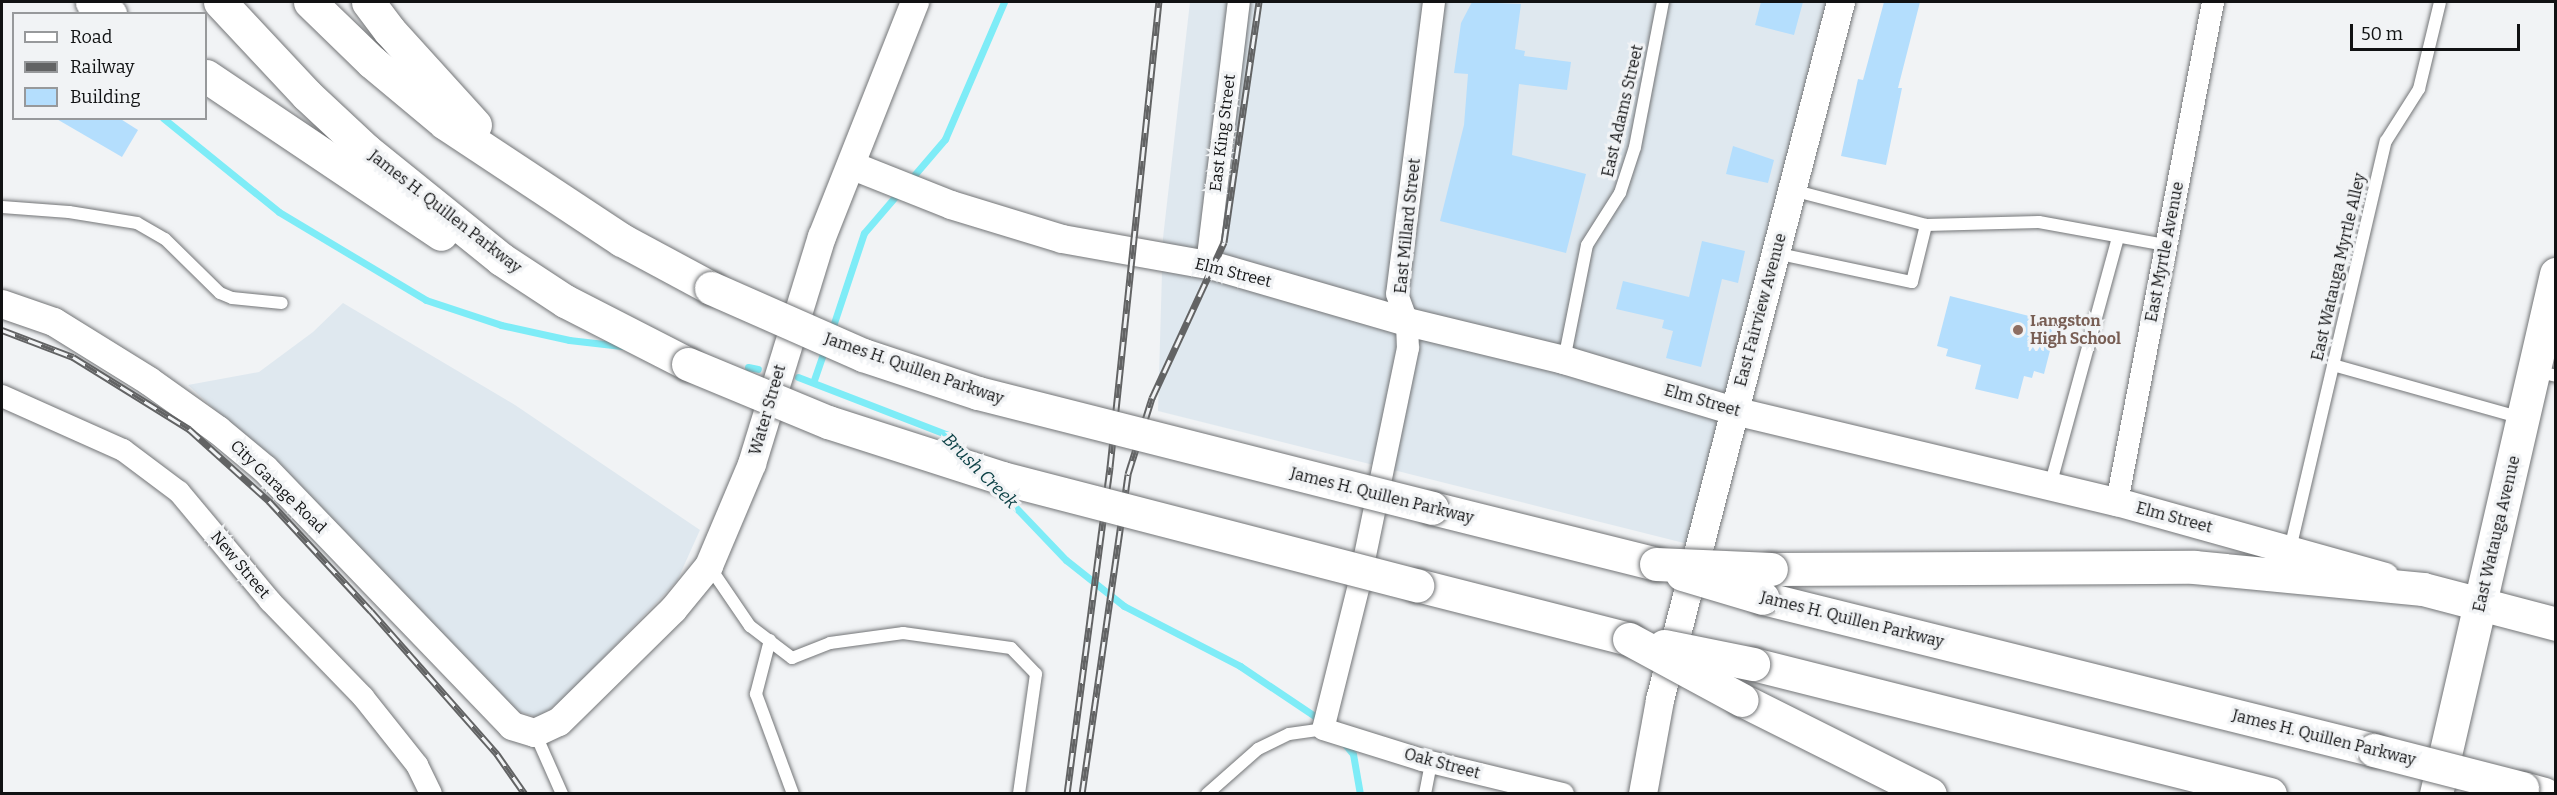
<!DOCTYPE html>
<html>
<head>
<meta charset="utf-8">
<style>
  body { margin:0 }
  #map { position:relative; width:2557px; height:795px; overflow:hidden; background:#f1f3f5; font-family:Bitter,serif }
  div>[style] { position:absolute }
  .built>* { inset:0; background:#dfe8ef }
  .stream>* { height:7px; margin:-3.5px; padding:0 3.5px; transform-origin:3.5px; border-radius:3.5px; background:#7eecf7 }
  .building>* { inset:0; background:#b4defd }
  .roads { filter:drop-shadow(0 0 2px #737577) drop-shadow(0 0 2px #737577) }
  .service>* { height:12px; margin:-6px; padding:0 6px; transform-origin:6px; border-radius:6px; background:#fff }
  .minor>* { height:22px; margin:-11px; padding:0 11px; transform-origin:11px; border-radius:11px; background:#fff }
  .tertiary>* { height:28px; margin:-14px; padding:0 14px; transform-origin:14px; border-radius:14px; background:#fff }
  .secondary>* { height:33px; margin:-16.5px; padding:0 16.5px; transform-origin:16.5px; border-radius:16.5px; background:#fff }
  .motorway>* { height:33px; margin:-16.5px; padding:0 16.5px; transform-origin:16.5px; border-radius:16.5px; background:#fff }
  .rail>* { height:7px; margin-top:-3.5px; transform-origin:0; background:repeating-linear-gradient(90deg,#f1f3f5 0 14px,#626364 0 28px); box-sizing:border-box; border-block:2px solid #626364 }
  .bridges { filter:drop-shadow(0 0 2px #737577) drop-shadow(0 0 2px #737577) }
  .motorway-bridge>* { height:33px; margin:-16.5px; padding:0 16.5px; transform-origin:16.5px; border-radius:16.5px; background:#fff }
  .dots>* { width:16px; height:16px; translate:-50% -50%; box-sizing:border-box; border:3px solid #f1f3f5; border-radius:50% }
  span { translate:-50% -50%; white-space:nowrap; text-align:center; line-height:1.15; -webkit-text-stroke:6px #f1f3f5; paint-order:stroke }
  .street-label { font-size:16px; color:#111213 }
  .education-label { font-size:16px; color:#785e54; font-weight:700 }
  .left { translate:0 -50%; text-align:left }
  .water-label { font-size:18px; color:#0c4146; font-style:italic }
  .frame { position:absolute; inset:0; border:3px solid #111213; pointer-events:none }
  .legend { position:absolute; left:12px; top:12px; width:195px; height:108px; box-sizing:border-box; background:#f1f3f5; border:2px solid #97999b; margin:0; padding:8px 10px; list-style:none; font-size:18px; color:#111213 }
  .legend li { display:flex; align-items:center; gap:12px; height:30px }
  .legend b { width:30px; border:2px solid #97999b }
  .scale { position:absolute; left:2350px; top:24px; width:170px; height:27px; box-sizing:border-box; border:3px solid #111213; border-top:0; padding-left:8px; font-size:18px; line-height:21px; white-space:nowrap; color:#111213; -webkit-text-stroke:4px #f1f3f5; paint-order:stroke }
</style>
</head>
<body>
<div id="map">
  <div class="built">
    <i style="clip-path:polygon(1190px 2px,1826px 2px,1688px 544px,1158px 411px,1163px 238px)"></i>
    <i style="clip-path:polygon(343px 303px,515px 405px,700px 530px,677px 581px,563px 700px,538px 717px,509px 709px,302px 489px,188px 385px,259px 372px,313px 332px)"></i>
  </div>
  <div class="stream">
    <i style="left:163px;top:118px;width:149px;rotate:39deg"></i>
    <i style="left:279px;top:212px;width:171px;rotate:30.9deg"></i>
    <i style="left:426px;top:300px;width:79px;rotate:18.4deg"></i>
    <i style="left:501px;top:325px;width:70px;rotate:12.4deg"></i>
    <i style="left:569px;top:340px;width:53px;rotate:6.5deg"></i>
    <i style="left:910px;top:180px;width:54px;rotate:-49.5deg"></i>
    <i style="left:945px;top:139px;width:149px;rotate:-66.7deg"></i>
    <i style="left:831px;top:332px;width:104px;rotate:-71.6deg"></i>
    <i style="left:864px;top:233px;width:55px;rotate:-49.4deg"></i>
    <i style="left:748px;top:367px;width:10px;rotate:11deg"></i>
    <i style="left:798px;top:377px;width:161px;rotate:21.1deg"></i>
    <i style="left:948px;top:435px;width:25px;rotate:47deg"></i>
    <i style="left:814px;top:380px;width:34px;rotate:-71deg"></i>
    <i style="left:999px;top:490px;width:97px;rotate:46.3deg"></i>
    <i style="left:1066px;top:560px;width:74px;rotate:38.4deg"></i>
    <i style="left:1124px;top:606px;width:131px;rotate:27.3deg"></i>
    <i style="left:1240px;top:666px;width:99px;rotate:33.9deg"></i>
    <i style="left:1344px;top:743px;width:14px;rotate:51deg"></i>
    <i style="left:1353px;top:754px;width:41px;rotate:80.1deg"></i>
  </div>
  <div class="building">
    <i style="clip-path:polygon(1472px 2px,1521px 4px,1515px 49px,1525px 51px,1524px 56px,1571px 62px,1567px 90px,1519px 84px,1512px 155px,1586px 174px,1566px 253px,1440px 221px,1464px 125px,1468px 74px,1454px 73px,1461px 23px)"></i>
    <i style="clip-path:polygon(1761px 2px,1803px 2px,1794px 35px,1755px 25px)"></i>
    <i style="clip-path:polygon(1884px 2px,1920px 2px,1898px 88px,1902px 88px,1886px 165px,1841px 156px,1858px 79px,1863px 80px)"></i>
    <i style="clip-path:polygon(55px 118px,119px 118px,138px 130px,122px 157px)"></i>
    <i style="clip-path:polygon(1733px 146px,1774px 160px,1768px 183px,1726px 174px)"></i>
    <i style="clip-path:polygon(1702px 241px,1745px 251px,1738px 283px,1722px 279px,1701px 367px,1666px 358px,1673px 331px,1662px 328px,1664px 320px,1616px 309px,1623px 281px,1689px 297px)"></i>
    <i style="clip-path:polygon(1950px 296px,2057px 323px,2044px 374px,2034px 371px,2032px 378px,2024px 376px,2018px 399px,1975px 389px,1981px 365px,1946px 356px,1948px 349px,1937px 346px)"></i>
  </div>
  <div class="roads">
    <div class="service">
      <i style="left:1792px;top:190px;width:138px;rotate:14.6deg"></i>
      <i style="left:1926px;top:225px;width:113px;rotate:-1.5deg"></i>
      <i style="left:2039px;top:222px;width:129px;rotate:10.3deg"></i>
      <i style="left:2px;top:207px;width:67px;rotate:4.3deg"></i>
      <i style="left:69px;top:212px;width:69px;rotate:9.2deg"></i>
      <i style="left:137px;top:223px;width:32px;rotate:30deg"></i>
      <i style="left:165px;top:239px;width:77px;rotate:44.5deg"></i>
      <i style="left:220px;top:293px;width:13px;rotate:23deg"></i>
      <i style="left:232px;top:298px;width:50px;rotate:5.7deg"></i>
      <i style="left:1775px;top:253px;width:140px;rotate:12deg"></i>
      <i style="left:1912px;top:282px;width:59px;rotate:-76.2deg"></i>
      <i style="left:1564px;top:360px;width:117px;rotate:-78.7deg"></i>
      <i style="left:1587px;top:245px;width:62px;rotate:-57.6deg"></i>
      <i style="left:1620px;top:193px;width:48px;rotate:-71.9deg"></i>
      <i style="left:1635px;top:147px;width:148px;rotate:-79.1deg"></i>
      <i style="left:2333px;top:365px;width:196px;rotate:15.7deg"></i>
      <i style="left:2535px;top:371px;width:22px;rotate:13deg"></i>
      <i style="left:2050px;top:486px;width:258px;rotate:-74.7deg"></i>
      <i style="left:2290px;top:549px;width:419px;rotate:-76.8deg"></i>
      <i style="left:2386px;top:141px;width:62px;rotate:-57.6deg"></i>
      <i style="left:2419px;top:89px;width:89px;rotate:-76.4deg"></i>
      <i style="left:709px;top:566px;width:73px;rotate:55.7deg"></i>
      <i style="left:750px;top:626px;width:53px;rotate:37.3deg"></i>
      <i style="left:792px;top:658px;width:41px;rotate:-21.5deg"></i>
      <i style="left:830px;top:643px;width:74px;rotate:-7.8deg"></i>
      <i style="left:903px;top:633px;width:109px;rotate:7.9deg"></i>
      <i style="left:1011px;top:648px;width:36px;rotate:46deg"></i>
      <i style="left:1036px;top:674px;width:121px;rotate:98.1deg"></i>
      <i style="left:770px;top:640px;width:56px;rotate:104.5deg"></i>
      <i style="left:756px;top:694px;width:107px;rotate:69.7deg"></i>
      <i style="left:535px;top:733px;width:67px;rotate:66.1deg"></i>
      <i style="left:1207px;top:794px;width:68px;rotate:-41.4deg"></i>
      <i style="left:1258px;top:749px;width:34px;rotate:-26deg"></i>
      <i style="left:1289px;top:734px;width:34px;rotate:-8deg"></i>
      <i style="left:1425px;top:794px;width:32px;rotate:-79deg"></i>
    </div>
    <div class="minor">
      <i style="left:1434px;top:2px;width:294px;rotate:97.2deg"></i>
      <i style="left:1397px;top:294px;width:30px;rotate:70deg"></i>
      <i style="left:1407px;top:322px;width:26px;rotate:88deg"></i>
      <i style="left:1408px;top:348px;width:242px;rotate:101.7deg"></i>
      <i style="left:1359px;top:585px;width:148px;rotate:104deg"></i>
      <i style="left:1323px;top:729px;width:104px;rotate:17.4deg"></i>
      <i style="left:1422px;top:760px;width:145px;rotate:13.6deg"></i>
      <i style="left:1207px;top:265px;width:265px;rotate:-83.1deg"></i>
      <i style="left:2px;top:396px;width:133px;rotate:24.1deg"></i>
      <i style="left:123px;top:450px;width:70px;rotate:36.9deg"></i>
      <i style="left:179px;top:492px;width:142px;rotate:50.1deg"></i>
      <i style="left:270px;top:601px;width:134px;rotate:45.9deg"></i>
      <i style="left:363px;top:697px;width:87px;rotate:51.5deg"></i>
      <i style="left:417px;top:765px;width:32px;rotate:64deg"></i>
      <i style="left:2117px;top:502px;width:509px;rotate:-79.13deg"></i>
    </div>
    <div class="tertiary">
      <i style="left:853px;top:166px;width:105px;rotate:21.7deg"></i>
      <i style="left:951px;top:205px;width:116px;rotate:17deg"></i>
      <i style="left:1062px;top:239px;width:154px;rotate:10.1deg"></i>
      <i style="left:1214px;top:266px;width:201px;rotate:16.2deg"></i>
      <i style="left:1407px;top:322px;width:162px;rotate:13.6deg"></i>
      <i style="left:1564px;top:360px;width:177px;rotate:16.7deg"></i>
      <i style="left:1734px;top:411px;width:394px;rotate:13.4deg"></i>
      <i style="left:2117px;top:502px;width:278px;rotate:15.6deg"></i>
      <i style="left:2px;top:304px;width:55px;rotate:19.1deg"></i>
      <i style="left:54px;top:322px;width:112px;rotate:31.8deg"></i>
      <i style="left:149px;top:381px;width:85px;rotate:35.4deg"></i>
      <i style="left:218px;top:430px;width:61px;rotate:39.7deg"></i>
      <i style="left:265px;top:469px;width:356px;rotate:46.1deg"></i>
      <i style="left:512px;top:726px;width:24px;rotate:17deg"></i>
      <i style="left:535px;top:733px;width:26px;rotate:-25deg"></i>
      <i style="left:559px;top:722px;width:160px;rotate:-44.5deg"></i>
      <i style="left:673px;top:610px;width:57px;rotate:-50.7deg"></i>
      <i style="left:709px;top:566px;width:111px;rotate:-67.1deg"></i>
      <i style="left:752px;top:464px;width:238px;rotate:-72.9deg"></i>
      <i style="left:822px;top:237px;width:253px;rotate:-68.4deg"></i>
      <i style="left:1643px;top:794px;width:96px;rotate:-79.7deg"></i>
      <i style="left:1660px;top:700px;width:721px;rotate:-75.46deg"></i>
    </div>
    <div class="secondary">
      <i style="left:2423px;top:589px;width:138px;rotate:14.7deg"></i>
      <i style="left:2436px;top:794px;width:534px;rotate:-77.01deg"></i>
    </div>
    <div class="motorway">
      <i style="left:92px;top:2px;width:22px;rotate:34deg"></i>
      <i style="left:220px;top:2px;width:127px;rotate:46.9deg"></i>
      <i style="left:307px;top:95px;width:81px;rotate:43deg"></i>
      <i style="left:366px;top:150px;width:174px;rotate:38.9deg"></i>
      <i style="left:501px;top:259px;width:77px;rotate:33.3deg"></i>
      <i style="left:565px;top:301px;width:138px;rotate:27.1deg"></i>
      <i style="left:310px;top:2px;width:86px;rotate:44.1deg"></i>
      <i style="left:372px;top:62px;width:95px;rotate:39.9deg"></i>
      <i style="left:445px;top:123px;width:212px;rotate:33.5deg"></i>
      <i style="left:622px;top:240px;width:101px;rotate:28.3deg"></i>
      <i style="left:368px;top:2px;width:35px;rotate:53deg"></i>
      <i style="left:389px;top:30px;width:128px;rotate:47.8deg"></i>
      <i style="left:206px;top:76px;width:283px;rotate:33.9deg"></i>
      <i style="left:1432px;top:508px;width:231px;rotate:14deg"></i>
      <i style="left:1771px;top:569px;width:423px;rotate:-0.3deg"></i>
      <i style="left:2194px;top:567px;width:230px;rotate:5.5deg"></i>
      <i style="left:1417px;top:585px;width:219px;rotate:14.3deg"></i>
      <i style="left:1763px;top:598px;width:630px;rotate:13.97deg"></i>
      <i style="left:1753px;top:664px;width:533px;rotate:14.11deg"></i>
      <i style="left:1742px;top:700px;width:210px;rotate:26.6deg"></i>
      <i style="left:2522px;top:788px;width:23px;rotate:15deg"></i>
    </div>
  </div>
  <div class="rail">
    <i style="left:2px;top:330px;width:76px;rotate:20.8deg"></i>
    <i style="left:73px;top:357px;width:137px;rotate:31.8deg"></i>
    <i style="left:189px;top:429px;width:108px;rotate:42deg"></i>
    <i style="left:269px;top:501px;width:150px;rotate:47.2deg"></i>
    <i style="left:371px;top:611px;width:191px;rotate:48.6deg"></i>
    <i style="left:497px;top:754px;width:49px;rotate:55deg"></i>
    <i style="left:1067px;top:794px;width:330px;rotate:-82.5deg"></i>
    <i style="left:1110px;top:467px;width:468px;rotate:-84deg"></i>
    <i style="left:1082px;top:794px;width:323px;rotate:-81.8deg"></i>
    <i style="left:1128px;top:474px;width:80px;rotate:-72.5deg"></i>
    <i style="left:1152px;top:398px;width:172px;rotate:-65.2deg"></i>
    <i style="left:1224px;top:242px;width:243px;rotate:-81.7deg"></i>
  </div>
  <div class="bridges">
    <div class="motorway-bridge">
      <i style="left:711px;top:288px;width:166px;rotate:23.8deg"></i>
      <i style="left:863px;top:355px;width:121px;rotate:18.3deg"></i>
      <i style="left:978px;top:393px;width:468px;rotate:14.2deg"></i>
      <i style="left:688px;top:364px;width:152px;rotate:22.5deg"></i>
      <i style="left:828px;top:422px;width:183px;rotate:17.8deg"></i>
      <i style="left:1002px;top:478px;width:429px;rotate:14.5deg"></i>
      <i style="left:1656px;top:564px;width:115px;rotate:2.5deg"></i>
      <i style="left:1682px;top:574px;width:84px;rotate:16.5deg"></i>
      <i style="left:1629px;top:639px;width:128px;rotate:28.4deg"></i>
      <i style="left:1664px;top:646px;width:91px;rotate:11.4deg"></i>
      <i style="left:2374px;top:750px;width:153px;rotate:14.4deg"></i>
    </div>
  </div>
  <div class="dots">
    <i style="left:2018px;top:330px;background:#8d6e63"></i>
  </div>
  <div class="street-label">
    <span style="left:1623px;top:111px;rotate:-77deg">East Adams Street</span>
    <span style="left:1223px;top:133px;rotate:-83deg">East King Street</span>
    <span style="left:445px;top:212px;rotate:38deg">James H. Quillen Parkway</span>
    <span style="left:1408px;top:226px;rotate:-84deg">East Millard Street</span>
    <span style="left:2165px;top:252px;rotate:-79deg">East Myrtle Avenue</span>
    <span style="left:2339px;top:267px;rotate:-77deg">East Watauga Myrtle Alley</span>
    <span style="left:1233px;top:273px;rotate:14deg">Elm Street</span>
    <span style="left:1761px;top:310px;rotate:-75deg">East Fairview Avenue</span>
    <span style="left:914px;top:369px;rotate:19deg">James H. Quillen Parkway</span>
    <span style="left:1702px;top:401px;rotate:16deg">Elm Street</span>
    <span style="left:768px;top:410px;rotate:-74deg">Water Street</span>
    <span style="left:278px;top:487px;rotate:44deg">City Garage Road</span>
    <span style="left:1382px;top:496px;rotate:14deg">James H. Quillen Parkway</span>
    <span style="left:2174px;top:518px;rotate:15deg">Elm Street</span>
    <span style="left:2497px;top:534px;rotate:-77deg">East Watauga Avenue</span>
    <span style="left:240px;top:565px;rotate:50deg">New Street</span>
    <span style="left:1852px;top:620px;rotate:14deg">James H. Quillen Parkway</span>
    <span style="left:2324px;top:738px;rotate:14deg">James H. Quillen Parkway</span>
    <span style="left:1442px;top:764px;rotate:15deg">Oak Street</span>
  </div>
  <div class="education-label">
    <span class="left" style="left:2030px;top:330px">Langston<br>High School</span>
  </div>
  <div class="water-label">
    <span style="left:980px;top:471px;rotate:45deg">Brush Creek</span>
  </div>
  <div class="frame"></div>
  <ul class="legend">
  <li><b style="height:8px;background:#fff"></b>Road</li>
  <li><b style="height:8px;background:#626364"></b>Railway</li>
  <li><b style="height:16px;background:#b4defd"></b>Building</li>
  </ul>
  <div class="scale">50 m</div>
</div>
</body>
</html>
